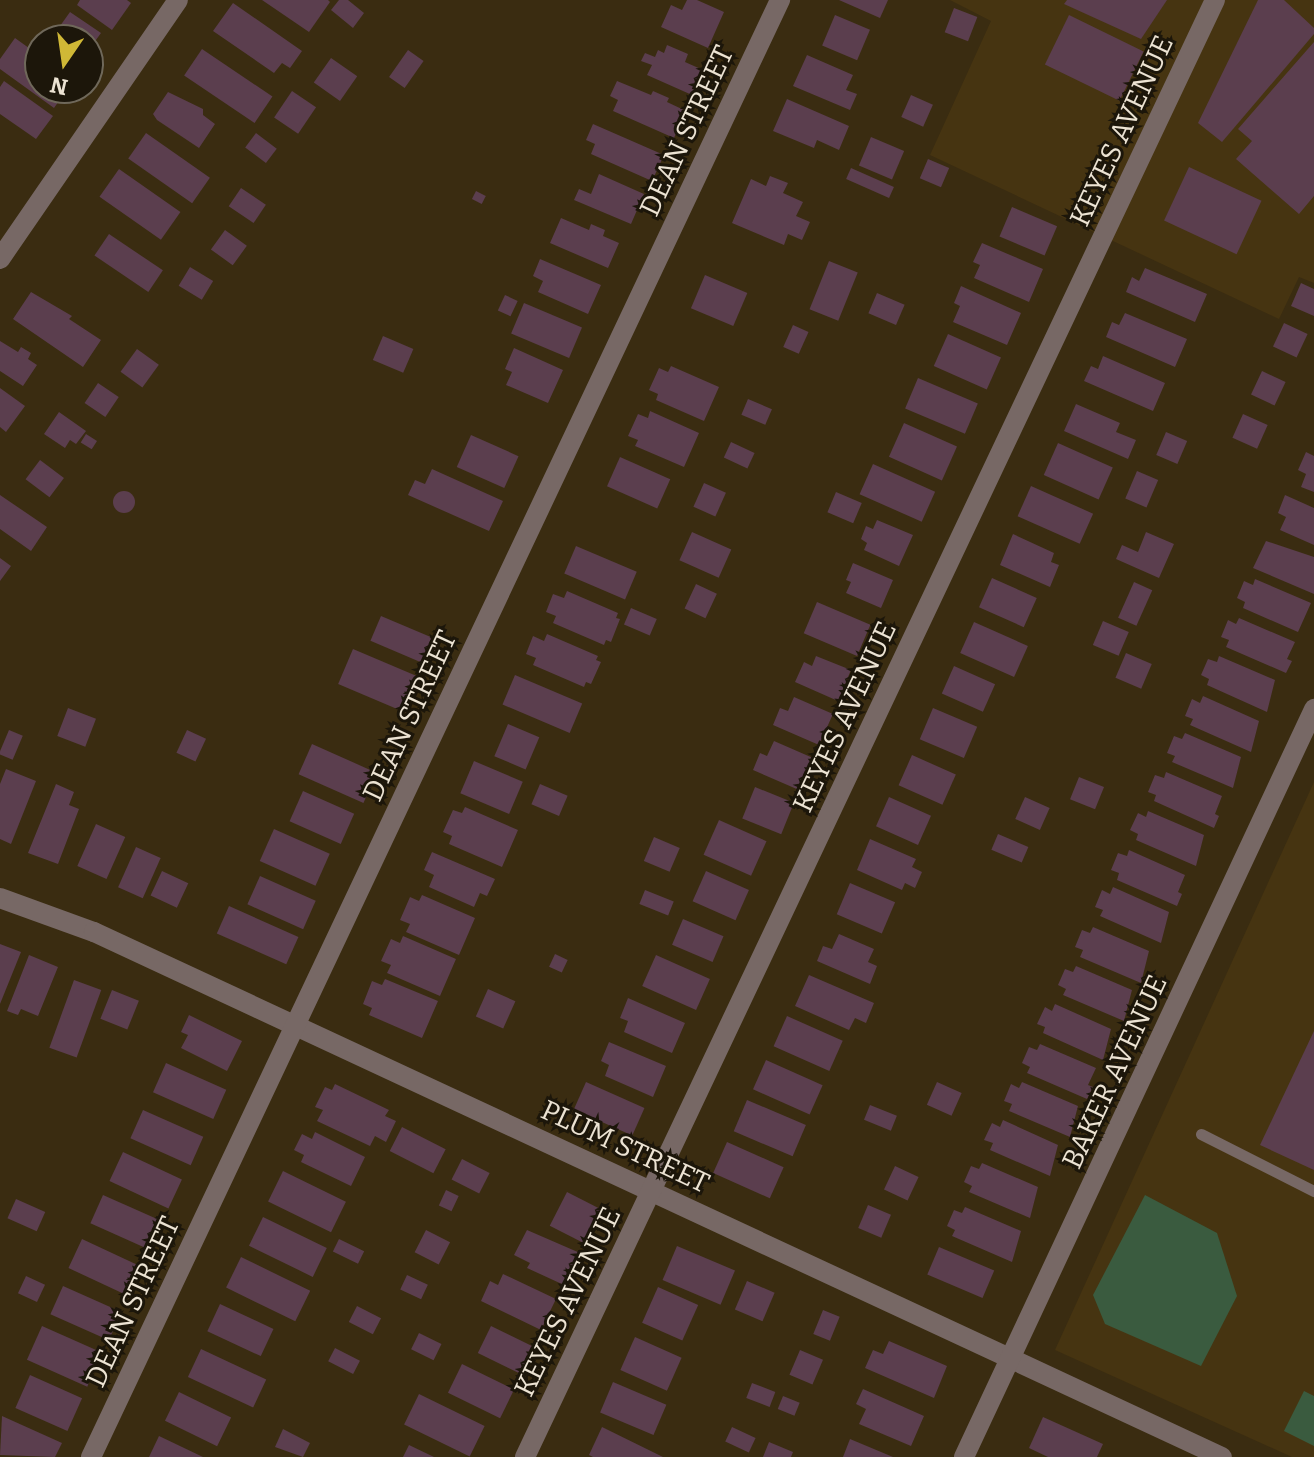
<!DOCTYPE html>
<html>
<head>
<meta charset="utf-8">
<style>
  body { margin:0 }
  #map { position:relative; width:1314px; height:1457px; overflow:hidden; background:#3a2c11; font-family:Bitter,serif }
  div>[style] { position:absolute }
  .built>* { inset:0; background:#463411 }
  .green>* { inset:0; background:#3a5b3f }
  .building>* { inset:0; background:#5b3e4e; transform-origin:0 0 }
  .round { border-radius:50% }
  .service>* { height:11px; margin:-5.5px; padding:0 5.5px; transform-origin:5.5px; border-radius:5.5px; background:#776865 }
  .minor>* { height:20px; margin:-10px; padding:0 10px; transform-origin:10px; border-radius:10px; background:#776865 }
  span { translate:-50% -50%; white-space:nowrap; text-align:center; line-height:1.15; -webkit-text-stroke:6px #1c160a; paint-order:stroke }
  .street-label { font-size:28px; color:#ece3d3 }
  .north { position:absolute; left:24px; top:24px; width:80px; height:80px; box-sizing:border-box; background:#1c160a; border:2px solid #6f685a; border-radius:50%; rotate:193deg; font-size:22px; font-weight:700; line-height:32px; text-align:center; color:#ece3d3 }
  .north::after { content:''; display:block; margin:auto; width:28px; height:36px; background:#d0b836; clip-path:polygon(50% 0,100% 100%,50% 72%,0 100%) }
</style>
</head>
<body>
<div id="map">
  <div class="built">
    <i style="clip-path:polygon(950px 0,1314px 0,1314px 283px,1299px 277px,1279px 319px,930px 155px,991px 21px)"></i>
    <i style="clip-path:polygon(1314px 782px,1314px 1457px,1292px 1457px,1055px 1350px)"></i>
  </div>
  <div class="green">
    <i style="clip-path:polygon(1145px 1195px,1217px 1233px,1237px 1296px,1201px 1366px,1105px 1324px,1093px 1295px)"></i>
    <i style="clip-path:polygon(1304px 1391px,1314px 1396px,1314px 1446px,1284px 1431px)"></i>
  </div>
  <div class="building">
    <i style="clip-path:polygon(80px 0,127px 0,131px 3px,112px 30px,77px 5px)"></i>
    <i style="clip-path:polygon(262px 0,328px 0,330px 2px,309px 32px)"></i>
    <i style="clip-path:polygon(339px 0,348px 0,364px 13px,353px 28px,331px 10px)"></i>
    <i style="clip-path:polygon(687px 0,697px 0,724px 12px,708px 48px,661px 27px,671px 5px,682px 10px)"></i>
    <i style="clip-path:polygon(839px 0,888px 0,880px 18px)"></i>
    <i style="clip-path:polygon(1067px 0,1167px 0,1141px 39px,1064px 4px)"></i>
    <i style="clip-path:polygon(1258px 0,1284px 0,1314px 28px,1314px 34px,1222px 142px,1198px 123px)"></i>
    <i style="clip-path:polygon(233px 3px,302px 51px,290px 68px,282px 63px,274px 73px,213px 31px)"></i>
    <i style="left:954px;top:8px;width:25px;height:26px;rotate:21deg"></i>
    <i style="clip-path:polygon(70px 12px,101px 33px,88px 51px,88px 40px,50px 40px)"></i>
    <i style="left:835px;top:15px;width:38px;height:33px;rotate:23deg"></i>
    <i style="left:1069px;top:15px;width:83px;height:55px;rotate:26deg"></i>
    <i style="clip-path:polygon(15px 38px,40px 56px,40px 88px,68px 88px,54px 108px,0 69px,0 59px)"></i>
    <i style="clip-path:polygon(1314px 42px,1314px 196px,1299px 214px,1236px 159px,1252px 141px,1238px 129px)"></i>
    <i style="clip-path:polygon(667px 45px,688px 54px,685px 62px,703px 70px,692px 95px,647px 75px,652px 65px,641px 61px,645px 53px,655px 57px,658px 50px,664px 53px)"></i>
    <i style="left:202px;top:49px;width:85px;height:32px;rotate:34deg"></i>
    <i style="left:408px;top:50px;width:19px;height:33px;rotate:35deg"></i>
    <i style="clip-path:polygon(807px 55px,853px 75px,846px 90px,857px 94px,850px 110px,793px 86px)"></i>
    <i style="left:331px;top:58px;width:32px;height:30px;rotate:35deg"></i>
    <i style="clip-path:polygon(4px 81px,53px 116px,36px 139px,0 114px,0 87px)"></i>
    <i style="clip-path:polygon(617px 81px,651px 95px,653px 91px,669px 98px,667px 102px,686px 111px,674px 138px,613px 111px,618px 100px,610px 96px)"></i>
    <i style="left:292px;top:91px;width:29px;height:32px;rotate:34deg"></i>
    <i style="clip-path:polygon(168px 92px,203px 109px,203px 115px,215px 124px,199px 148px,157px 120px,153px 114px)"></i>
    <i style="left:911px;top:95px;width:24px;height:24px;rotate:24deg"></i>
    <i style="clip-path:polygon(787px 99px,849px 126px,839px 150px,817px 140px,814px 148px,773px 131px)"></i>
    <i style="clip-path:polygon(593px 124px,664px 155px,652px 181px,591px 154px,595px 144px,586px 140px)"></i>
    <i style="left:146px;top:133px;width:78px;height:31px;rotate:35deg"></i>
    <i style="left:256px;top:133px;width:26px;height:18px;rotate:37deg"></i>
    <i style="left:871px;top:137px;width:36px;height:31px;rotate:23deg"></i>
    <i style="left:928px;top:159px;width:23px;height:21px;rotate:23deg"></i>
    <i style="left:1189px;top:167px;width:80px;height:59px;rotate:25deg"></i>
    <i style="left:851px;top:168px;width:47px;height:12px;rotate:24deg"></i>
    <i style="left:119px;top:169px;width:75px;height:34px;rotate:35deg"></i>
    <i style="clip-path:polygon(599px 174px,644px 194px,631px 224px,574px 200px,579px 189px,591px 194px)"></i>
    <i style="clip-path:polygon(770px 176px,788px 183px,783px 193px,803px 202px,796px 216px,810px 222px,802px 240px,788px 234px,784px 245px,732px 223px,751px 179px,766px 186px)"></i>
    <i style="left:241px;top:188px;width:30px;height:22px;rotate:34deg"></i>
    <i style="left:476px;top:191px;width:11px;height:9px;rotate:27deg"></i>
    <i style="left:1012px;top:207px;width:49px;height:32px;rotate:23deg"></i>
    <i style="clip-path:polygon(561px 218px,589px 230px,591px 224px,605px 230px,603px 236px,619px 243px,608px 268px,550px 243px)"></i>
    <i style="left:225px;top:230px;width:27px;height:24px;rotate:36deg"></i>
    <i style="left:109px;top:234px;width:65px;height:26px;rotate:34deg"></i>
    <i style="clip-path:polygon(982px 243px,1043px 269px,1029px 302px,974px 278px,980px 265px,973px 262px)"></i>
    <i style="clip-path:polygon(540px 259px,601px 285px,588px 314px,538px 292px,543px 281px,533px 276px)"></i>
    <i style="left:829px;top:261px;width:31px;height:52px;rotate:22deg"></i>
    <i style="left:190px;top:267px;width:27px;height:22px;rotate:31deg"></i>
    <i style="clip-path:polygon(1145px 268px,1207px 294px,1195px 322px,1126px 292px,1132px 277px,1139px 281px)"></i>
    <i style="left:705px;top:275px;width:46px;height:36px;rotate:23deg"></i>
    <i style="clip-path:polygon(1301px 283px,1314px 289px,1314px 316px,1291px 306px)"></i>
    <i style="clip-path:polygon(961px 286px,1021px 313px,1007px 345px,953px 322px,960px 306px,954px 303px)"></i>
    <i style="clip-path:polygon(31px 292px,72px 316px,69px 319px,101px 340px,83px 367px,13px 319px)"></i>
    <i style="left:877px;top:293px;width:30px;height:22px;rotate:23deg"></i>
    <i style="left:505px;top:295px;width:14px;height:17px;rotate:25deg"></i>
    <i style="left:524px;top:303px;width:63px;height:33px;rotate:23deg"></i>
    <i style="clip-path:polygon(1125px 313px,1187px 339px,1175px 367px,1106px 337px,1112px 322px,1119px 325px)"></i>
    <i style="left:1284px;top:323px;width:26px;height:26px;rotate:25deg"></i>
    <i style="left:793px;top:325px;width:17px;height:24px;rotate:24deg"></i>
    <i style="left:948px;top:334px;width:58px;height:35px;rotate:24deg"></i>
    <i style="left:383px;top:336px;width:33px;height:26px;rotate:23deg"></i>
    <i style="clip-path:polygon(0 341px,18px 352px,21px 347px,31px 353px,28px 359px,37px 365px,23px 386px,0 371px)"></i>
    <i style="clip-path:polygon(514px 348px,563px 370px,548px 403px,506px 385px,512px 372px,505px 369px)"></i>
    <i style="left:137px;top:349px;width:27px;height:28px;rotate:36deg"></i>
    <i style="clip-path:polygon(1103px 356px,1165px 383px,1153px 411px,1084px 381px,1091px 366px,1098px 369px)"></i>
    <i style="clip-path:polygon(671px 366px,719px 387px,704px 421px,656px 400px,658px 394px,649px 390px,659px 368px,668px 372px)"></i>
    <i style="left:1262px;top:371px;width:26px;height:26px;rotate:25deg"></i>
    <i style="left:918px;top:378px;width:65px;height:33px;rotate:23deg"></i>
    <i style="left:98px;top:383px;width:25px;height:24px;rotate:34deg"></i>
    <i style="clip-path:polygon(0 388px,25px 406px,6px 432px,0 427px)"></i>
    <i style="left:748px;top:399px;width:26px;height:17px;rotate:23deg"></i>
    <i style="clip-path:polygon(1076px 404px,1120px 423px,1116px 432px,1136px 440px,1128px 459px,1064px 431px)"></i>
    <i style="clip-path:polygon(650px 411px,699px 433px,684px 467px,635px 446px,638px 440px,628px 436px,638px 414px,648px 418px)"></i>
    <i style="clip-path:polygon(59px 412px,86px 431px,76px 444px,70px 440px,65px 448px,44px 434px)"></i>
    <i style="left:1243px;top:414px;width:27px;height:26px;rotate:24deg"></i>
    <i style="left:904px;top:423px;width:58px;height:37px;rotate:24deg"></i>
    <i style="left:1166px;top:432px;width:23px;height:25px;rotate:23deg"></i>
    <i style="left:86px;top:434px;width:13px;height:10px;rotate:32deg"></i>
    <i style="left:471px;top:435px;width:52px;height:35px;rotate:24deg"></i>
    <i style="left:731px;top:442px;width:26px;height:17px;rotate:25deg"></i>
    <i style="left:1058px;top:443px;width:60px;height:35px;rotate:24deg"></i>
    <i style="clip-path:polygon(1306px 452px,1314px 456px,1314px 492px,1301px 487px,1306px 474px,1298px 470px)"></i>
    <i style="left:620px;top:457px;width:55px;height:32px;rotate:24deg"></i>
    <i style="left:40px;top:460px;width:30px;height:24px;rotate:37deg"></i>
    <i style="left:873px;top:464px;width:68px;height:33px;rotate:24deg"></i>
    <i style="clip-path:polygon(432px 469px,503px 501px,489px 531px,408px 495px,415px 480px,425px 484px)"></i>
    <i style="left:1137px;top:471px;width:23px;height:30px;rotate:23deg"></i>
    <i style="left:704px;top:483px;width:24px;height:26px;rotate:24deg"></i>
    <i style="left:1031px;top:486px;width:68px;height:33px;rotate:24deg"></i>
    <i class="round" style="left:113px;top:491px;width:22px;height:22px"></i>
    <i style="left:836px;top:492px;width:28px;height:22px;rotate:23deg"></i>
    <i style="clip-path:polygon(0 495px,47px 527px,31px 551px,0 529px)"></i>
    <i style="clip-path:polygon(1285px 495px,1314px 508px,1314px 545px,1280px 530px,1286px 517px,1278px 513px)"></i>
    <i style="clip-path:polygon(877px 520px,913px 535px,899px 566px,864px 550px,867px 543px,861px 539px,866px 526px,873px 529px)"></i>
    <i style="left:692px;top:532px;width:43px;height:31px;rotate:24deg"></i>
    <i style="clip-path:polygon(1146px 532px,1174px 544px,1159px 578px,1116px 559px,1122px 545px,1138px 552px)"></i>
    <i style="clip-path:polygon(1013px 534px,1054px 553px,1051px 562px,1059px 565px,1050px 587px,1000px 565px)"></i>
    <i style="clip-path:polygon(1266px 541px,1314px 557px,1314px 594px,1253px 568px)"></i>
    <i style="left:576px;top:546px;width:66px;height:30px;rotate:23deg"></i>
    <i style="clip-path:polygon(0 558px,11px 566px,0 581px)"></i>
    <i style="clip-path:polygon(853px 563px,893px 580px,881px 608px,846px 593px,851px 582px,846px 580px)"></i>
    <i style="left:992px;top:578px;width:49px;height:32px;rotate:24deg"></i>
    <i style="clip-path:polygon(1255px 579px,1311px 603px,1298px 632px,1243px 608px,1245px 602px,1237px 598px,1244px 581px,1253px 585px)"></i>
    <i style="left:1134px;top:582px;width:20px;height:39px;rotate:24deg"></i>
    <i style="left:696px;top:584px;width:23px;height:27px;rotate:25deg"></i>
    <i style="clip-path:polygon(567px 591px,618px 613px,616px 618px,620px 619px,611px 642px,606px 640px,604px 645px,553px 623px,556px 616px,546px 612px,553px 594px,564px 598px)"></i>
    <i style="left:817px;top:602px;width:58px;height:34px;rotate:23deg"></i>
    <i style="left:631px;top:608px;width:28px;height:18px;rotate:23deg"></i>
    <i style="left:381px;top:616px;width:63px;height:27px;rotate:23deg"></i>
    <i style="clip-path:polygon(1239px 618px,1295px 642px,1287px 659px,1292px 661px,1286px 673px,1226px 647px,1229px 640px,1221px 637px,1228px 620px,1236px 624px)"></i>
    <i style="left:1103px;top:621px;width:28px;height:26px;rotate:23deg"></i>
    <i style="left:974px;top:622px;width:59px;height:34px;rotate:24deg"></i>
    <i style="clip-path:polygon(547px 634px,598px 656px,596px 660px,601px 662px,591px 684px,586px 682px,584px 687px,533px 665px,536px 658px,526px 654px,533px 636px,544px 641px)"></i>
    <i style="left:353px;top:649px;width:73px;height:38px;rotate:23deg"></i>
    <i style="left:1126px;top:653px;width:28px;height:27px;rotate:23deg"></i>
    <i style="clip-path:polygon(816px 656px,851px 670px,838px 701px,795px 682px,804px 662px,812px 666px)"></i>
    <i style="clip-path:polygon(1219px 656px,1275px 680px,1267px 712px,1207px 685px,1209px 679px,1201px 675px,1208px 659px,1217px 662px)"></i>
    <i style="left:954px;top:666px;width:45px;height:30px;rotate:24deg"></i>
    <i style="left:515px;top:675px;width:73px;height:32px;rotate:23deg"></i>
    <i style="clip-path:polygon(1203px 696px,1259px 721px,1251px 752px,1190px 725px,1193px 719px,1185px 716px,1192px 699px,1200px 703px)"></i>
    <i style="clip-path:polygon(794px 697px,833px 714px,819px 745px,773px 725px,780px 708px,788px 711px)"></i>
    <i style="left:68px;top:708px;width:30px;height:30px;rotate:21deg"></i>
    <i style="left:933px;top:708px;width:48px;height:34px;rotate:23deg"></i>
    <i style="left:508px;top:724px;width:34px;height:35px;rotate:23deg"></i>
    <i style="left:9px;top:730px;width:15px;height:26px;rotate:23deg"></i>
    <i style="left:187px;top:730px;width:21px;height:25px;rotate:25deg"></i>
    <i style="clip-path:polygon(1185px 733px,1241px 757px,1233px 788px,1172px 762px,1175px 756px,1167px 753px,1174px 736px,1182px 739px)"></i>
    <i style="clip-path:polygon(774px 741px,813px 758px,799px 790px,753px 770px,760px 753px,767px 756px)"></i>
    <i style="left:312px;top:744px;width:71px;height:33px;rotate:24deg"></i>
    <i style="left:912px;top:755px;width:48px;height:33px;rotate:24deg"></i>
    <i style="left:474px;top:761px;width:53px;height:35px;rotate:23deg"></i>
    <i style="clip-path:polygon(6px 769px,36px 781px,11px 844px,0 839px,0 784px)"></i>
    <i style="clip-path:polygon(1166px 772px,1222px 796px,1215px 814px,1219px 816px,1214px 828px,1154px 801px,1156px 795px,1148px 792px,1155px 775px,1164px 778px)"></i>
    <i style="left:1079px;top:777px;width:27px;height:24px;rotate:22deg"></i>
    <i style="clip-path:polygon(56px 784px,74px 792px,69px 805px,79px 809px,58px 864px,28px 853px)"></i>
    <i style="left:540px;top:784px;width:30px;height:22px;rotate:23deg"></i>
    <i style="left:755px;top:787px;width:42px;height:34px;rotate:22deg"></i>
    <i style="left:303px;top:791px;width:56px;height:33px;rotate:24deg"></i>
    <i style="left:889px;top:797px;width:46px;height:32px;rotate:24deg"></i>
    <i style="left:1025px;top:797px;width:27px;height:24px;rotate:24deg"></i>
    <i style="clip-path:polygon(465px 807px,518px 830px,502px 867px,449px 844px,452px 836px,443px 832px,453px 810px,462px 813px)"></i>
    <i style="clip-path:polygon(1148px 811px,1204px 835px,1196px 866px,1136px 840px,1138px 834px,1130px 830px,1138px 813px,1146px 817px)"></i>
    <i style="left:719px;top:820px;width:52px;height:38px;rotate:24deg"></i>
    <i style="left:96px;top:824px;width:32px;height:46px;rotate:24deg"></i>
    <i style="left:274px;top:829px;width:61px;height:35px;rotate:24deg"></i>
    <i style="left:998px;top:834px;width:33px;height:17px;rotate:23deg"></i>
    <i style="left:654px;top:837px;width:28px;height:26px;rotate:23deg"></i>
    <i style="clip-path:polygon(870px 839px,916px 859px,912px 867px,922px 872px,915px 888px,905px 883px,902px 890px,857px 870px)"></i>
    <i style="left:136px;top:847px;width:27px;height:44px;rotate:24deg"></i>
    <i style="clip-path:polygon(1129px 850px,1185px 875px,1178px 892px,1182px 894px,1177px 906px,1117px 880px,1119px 873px,1111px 870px,1118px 853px,1127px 856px)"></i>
    <i style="clip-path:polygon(432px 852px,495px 879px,487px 896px,480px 893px,474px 907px,429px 887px,434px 875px,424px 870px)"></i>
    <i style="left:162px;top:871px;width:29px;height:27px;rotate:25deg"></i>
    <i style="left:706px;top:871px;width:47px;height:33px;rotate:24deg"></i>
    <i style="left:260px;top:876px;width:61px;height:31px;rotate:24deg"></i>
    <i style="left:850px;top:883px;width:49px;height:34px;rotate:23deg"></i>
    <i style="clip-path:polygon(1113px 887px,1169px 912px,1161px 943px,1100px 916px,1103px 910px,1095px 907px,1102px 890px,1110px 894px)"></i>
    <i style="left:645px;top:890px;width:31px;height:15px;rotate:22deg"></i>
    <i style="clip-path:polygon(422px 895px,475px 918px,459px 955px,406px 932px,410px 924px,400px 920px,410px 897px,419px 901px)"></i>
    <i style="left:229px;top:906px;width:76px;height:30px;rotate:24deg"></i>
    <i style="left:683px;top:919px;width:44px;height:28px;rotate:23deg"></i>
    <i style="clip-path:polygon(1093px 927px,1149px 951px,1141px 983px,1080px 957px,1083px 950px,1075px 947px,1082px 930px,1090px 933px)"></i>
    <i style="clip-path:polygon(839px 934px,874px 949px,868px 962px,877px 966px,870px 984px,817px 961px,823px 946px,832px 949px)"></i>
    <i style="clip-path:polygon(403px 936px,456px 959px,440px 996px,387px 973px,391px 965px,381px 961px,391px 939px,400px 943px)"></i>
    <i style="clip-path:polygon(0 944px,21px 952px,0 1004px)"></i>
    <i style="left:555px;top:954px;width:14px;height:14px;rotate:25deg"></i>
    <i style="clip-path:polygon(29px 955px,58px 967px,38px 1016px,21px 1009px,18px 1015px,7px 1011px)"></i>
    <i style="left:656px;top:955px;width:59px;height:34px;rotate:24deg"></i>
    <i style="clip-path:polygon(1076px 966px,1132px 990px,1124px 1021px,1063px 995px,1066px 989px,1058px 985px,1065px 969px,1073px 972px)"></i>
    <i style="clip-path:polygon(809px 975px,874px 1003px,866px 1023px,855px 1018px,849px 1030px,795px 1006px)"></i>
    <i style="clip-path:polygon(385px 979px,438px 1001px,422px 1038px,369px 1015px,372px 1008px,363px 1004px,372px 981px,382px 985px)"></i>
    <i style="left:74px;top:980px;width:29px;height:72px;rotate:20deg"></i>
    <i style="left:488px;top:989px;width:30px;height:30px;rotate:24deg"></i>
    <i style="left:112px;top:990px;width:29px;height:31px;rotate:22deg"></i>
    <i style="clip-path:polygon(628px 998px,685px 1023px,672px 1053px,624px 1032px,628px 1021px,620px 1018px)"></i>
    <i style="clip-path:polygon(1055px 1004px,1111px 1029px,1103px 1060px,1043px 1033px,1045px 1027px,1037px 1024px,1045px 1007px,1052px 1011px)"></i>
    <i style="clip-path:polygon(189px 1015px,242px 1041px,227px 1071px,181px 1048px,188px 1035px,181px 1032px)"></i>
    <i style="left:787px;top:1016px;width:61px;height:33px;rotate:24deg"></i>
    <i style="clip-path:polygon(1314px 1031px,1314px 1170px,1260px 1145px)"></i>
    <i style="clip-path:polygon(609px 1042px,666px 1066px,653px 1097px,605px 1076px,609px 1065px,601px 1061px)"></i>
    <i style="clip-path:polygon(1040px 1044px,1096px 1068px,1088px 1085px,1093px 1087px,1087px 1099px,1027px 1073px,1030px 1067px,1022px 1063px,1029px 1047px,1037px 1050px)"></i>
    <i style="left:766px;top:1060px;width:62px;height:32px;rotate:24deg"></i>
    <i style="left:166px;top:1063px;width:66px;height:32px;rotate:24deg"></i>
    <i style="left:586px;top:1082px;width:64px;height:30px;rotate:24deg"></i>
    <i style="left:937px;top:1082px;width:27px;height:25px;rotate:24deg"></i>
    <i style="clip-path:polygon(1022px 1082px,1078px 1106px,1070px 1137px,1009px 1111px,1012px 1104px,1004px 1101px,1011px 1084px,1019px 1088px)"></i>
    <i style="clip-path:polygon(335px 1084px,389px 1110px,385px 1116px,396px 1121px,386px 1142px,375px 1136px,370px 1146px,317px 1121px,323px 1110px,315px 1107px,325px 1087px,332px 1090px)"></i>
    <i style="left:747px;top:1100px;width:64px;height:34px;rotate:23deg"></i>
    <i style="left:870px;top:1105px;width:29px;height:16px;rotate:22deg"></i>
    <i style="left:143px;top:1110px;width:66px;height:31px;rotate:24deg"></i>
    <i style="clip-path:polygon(1003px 1120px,1058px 1145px,1050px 1176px,990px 1150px,993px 1143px,984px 1140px,992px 1123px,1000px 1127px)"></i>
    <i style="left:402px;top:1127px;width:49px;height:27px;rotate:27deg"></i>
    <i style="clip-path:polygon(315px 1132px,365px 1157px,351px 1186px,301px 1162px,304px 1155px,294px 1150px,302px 1134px,312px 1139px)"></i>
    <i style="left:727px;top:1142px;width:62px;height:34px;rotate:24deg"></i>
    <i style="left:123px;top:1152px;width:65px;height:32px;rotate:25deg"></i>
    <i style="left:462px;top:1159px;width:31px;height:23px;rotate:27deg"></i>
    <i style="clip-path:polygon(982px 1163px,1038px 1187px,1030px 1218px,969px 1192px,972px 1186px,964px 1182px,971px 1166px,979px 1169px)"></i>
    <i style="left:895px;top:1166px;width:26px;height:26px;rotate:25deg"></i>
    <i style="left:283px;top:1171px;width:70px;height:34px;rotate:26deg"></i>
    <i style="left:446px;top:1190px;width:14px;height:17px;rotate:25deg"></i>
    <i style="left:567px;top:1192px;width:38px;height:38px;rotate:27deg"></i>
    <i style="left:103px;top:1195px;width:66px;height:31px;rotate:24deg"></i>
    <i style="left:16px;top:1199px;width:32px;height:21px;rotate:24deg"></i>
    <i style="left:868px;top:1205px;width:25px;height:25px;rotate:23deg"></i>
    <i style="clip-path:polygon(965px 1207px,1021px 1231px,1012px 1262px,952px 1236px,955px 1230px,947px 1226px,954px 1210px,962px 1213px)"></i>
    <i style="left:263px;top:1217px;width:71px;height:32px;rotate:26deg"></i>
    <i style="left:426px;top:1230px;width:27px;height:25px;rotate:27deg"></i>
    <i style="clip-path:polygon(527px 1230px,580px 1253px,564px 1285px,527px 1268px,530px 1263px,514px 1255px)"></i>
    <i style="left:82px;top:1239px;width:65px;height:32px;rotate:25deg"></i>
    <i style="left:339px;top:1239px;width:28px;height:14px;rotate:26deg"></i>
    <i style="left:677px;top:1246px;width:63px;height:37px;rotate:23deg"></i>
    <i style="left:939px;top:1247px;width:60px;height:30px;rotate:23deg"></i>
    <i style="left:241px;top:1257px;width:77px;height:34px;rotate:26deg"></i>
    <i style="clip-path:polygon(503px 1274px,556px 1299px,541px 1330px,481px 1301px,490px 1281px,498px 1285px)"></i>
    <i style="left:407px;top:1275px;width:23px;height:16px;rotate:25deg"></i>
    <i style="left:26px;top:1276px;width:21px;height:19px;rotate:25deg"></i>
    <i style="left:747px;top:1281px;width:30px;height:31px;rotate:23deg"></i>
    <i style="left:63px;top:1286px;width:64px;height:31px;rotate:24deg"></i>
    <i style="left:658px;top:1287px;width:44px;height:39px;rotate:24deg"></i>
    <i style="left:220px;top:1304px;width:59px;height:30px;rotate:25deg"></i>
    <i style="left:357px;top:1306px;width:27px;height:18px;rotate:27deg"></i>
    <i style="left:823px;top:1310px;width:18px;height:26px;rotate:22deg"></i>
    <i style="left:42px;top:1326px;width:66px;height:37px;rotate:24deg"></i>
    <i style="left:491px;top:1326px;width:49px;height:30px;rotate:26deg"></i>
    <i style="left:419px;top:1333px;width:25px;height:18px;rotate:26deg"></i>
    <i style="left:635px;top:1337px;width:51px;height:36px;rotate:24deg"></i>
    <i style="clip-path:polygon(889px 1341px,947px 1366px,934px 1398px,865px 1368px,873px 1350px,883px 1354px)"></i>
    <i style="left:335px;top:1348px;width:28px;height:15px;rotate:27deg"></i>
    <i style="left:201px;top:1349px;width:72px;height:31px;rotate:25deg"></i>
    <i style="left:800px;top:1350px;width:25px;height:27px;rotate:23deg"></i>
    <i style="left:462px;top:1364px;width:58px;height:32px;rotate:26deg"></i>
    <i style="left:30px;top:1375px;width:57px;height:36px;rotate:24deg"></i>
    <i style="left:613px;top:1382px;width:58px;height:33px;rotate:23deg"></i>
    <i style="left:752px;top:1383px;width:25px;height:16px;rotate:21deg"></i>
    <i style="clip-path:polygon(863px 1389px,924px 1416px,911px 1446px,859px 1424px,866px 1409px,856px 1404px)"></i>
    <i style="left:179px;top:1392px;width:58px;height:32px;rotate:26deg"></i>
    <i style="left:419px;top:1394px;width:73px;height:34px;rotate:26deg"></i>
    <i style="left:783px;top:1396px;width:18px;height:14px;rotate:22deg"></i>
    <i style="clip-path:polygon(2px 1416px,62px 1443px,55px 1457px,0 1455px)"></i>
    <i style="clip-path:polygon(1043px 1417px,1103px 1444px,1097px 1457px,1048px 1457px,1029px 1448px)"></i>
    <i style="clip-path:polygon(602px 1427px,663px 1457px,593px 1457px,589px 1455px)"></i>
    <i style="left:732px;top:1427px;width:26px;height:16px;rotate:25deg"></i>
    <i style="clip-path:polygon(283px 1429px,310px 1443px,303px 1457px,275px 1447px)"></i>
    <i style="clip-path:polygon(159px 1436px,203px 1457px,149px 1457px)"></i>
    <i style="clip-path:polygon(850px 1439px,893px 1457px,843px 1457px)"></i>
    <i style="clip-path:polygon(769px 1442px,793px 1452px,791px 1457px,763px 1457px)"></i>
    <i style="clip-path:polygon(409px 1445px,434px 1457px,403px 1457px)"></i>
  </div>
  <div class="service">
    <i style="left:1201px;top:1134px;width:127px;rotate:26.8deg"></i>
  </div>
  <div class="minor">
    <i style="left:0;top:259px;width:314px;rotate:-55.5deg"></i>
    <i style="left:0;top:898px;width:100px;rotate:19.9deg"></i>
    <i style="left:94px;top:932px;width:1244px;rotate:24.96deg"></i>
    <i style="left:91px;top:1457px;width:1612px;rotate:-64.69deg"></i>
    <i style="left:525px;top:1457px;width:1612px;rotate:-64.66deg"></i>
    <i style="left:964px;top:1457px;width:826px;rotate:-64.92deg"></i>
  </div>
  <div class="street-label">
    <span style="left:687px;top:131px;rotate:-65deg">DEAN STREET</span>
    <span style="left:1122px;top:131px;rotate:-65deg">KEYES AVENUE</span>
    <span style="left:410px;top:716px;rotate:-65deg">DEAN STREET</span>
    <span style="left:845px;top:717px;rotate:-65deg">KEYES AVENUE</span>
    <span style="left:1115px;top:1072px;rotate:-65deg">BAKER AVENUE</span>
    <span style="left:625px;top:1147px;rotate:25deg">PLUM STREET</span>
    <span style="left:133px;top:1302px;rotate:-65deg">DEAN STREET</span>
    <span style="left:568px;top:1302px;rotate:-64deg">KEYES AVENUE</span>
  </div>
  <div class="north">N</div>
</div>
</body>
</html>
